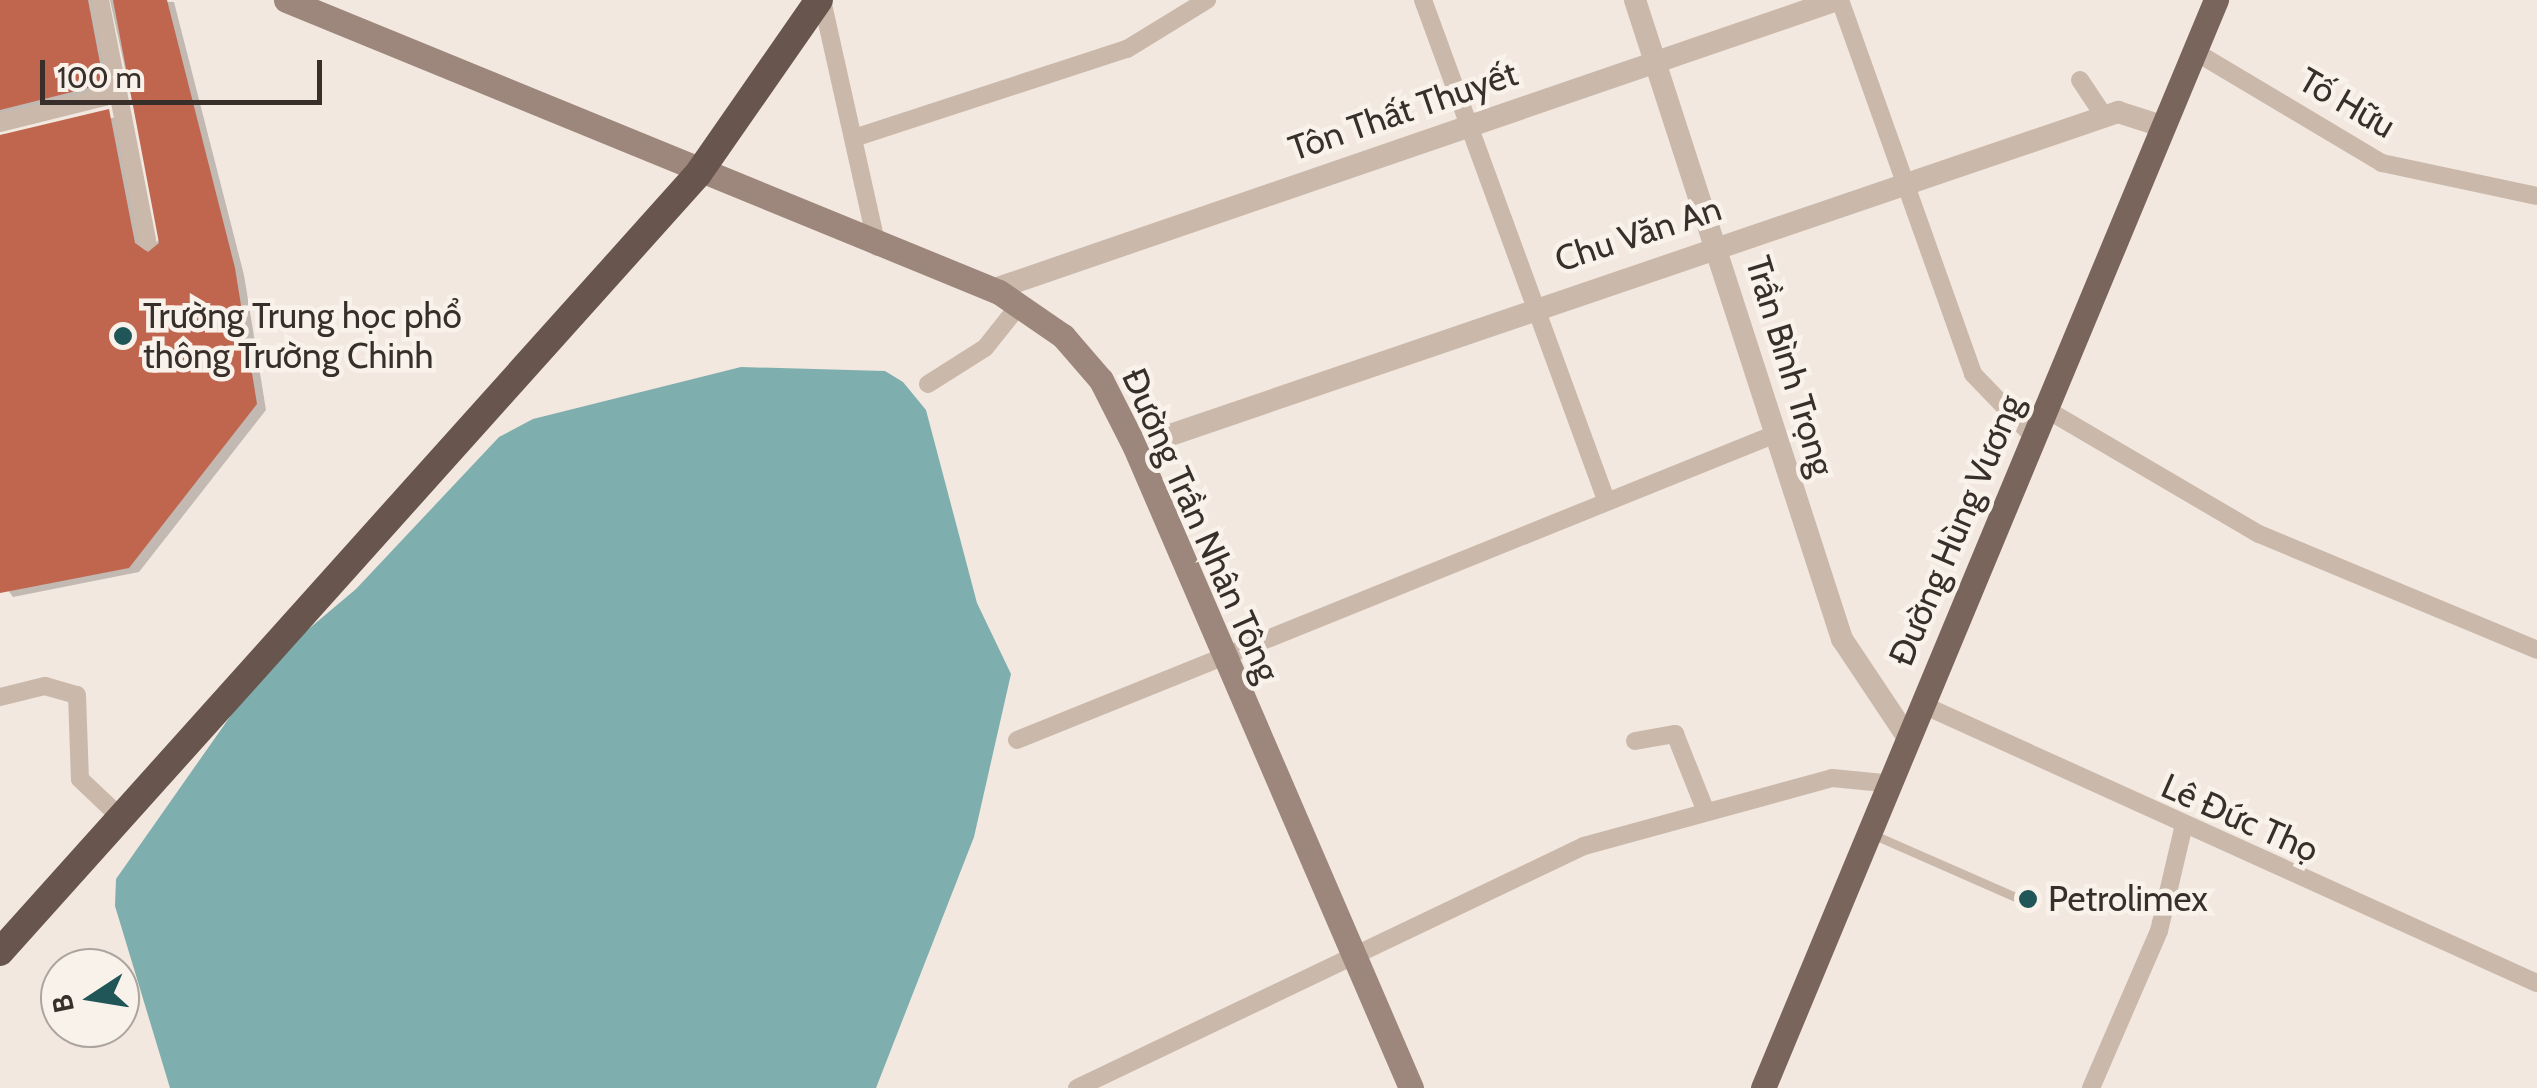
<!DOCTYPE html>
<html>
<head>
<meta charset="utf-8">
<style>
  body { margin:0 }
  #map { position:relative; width:2537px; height:1088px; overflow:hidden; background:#f2e8df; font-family:Cabin,sans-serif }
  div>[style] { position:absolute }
  .water>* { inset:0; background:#7faeae }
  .shadow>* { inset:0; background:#0003 }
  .building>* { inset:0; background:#c1664e }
  .service>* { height:9px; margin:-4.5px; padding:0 4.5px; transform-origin:4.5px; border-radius:4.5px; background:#cab8ab }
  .minor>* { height:18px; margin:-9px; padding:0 9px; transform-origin:9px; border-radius:9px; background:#cab8ab }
  .tertiary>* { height:22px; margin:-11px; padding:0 11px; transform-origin:11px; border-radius:11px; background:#cab8ab }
  .secondary>* { height:25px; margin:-12.5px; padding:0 12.5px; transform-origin:12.5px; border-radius:12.5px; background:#9d877c }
  .primary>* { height:25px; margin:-12.5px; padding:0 12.5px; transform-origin:12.5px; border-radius:12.5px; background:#79655c }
  .trunk>* { height:28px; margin:-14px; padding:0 14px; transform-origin:14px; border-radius:14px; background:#68564e }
  .dots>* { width:28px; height:28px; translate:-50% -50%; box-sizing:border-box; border:5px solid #f9f2eb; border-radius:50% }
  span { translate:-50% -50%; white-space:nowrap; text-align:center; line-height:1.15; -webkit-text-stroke:9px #f9f2eb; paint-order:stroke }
  .street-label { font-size:35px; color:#382e2a }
  .poi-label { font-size:35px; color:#382e2a }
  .left { translate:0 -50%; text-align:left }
  .north { position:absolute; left:40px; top:948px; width:100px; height:100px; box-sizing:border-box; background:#f9f2eb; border:2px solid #aca49e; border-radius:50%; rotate:258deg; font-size:28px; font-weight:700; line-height:40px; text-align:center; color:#382e2a }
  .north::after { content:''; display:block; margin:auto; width:35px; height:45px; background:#215658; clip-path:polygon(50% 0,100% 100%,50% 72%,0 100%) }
  .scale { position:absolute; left:40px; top:60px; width:282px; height:45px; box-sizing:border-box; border:5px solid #382e2a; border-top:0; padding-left:12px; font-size:30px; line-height:35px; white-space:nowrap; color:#382e2a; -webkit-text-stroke:8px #f9f2eb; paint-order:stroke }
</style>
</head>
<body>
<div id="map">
  <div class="water">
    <i style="clip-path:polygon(741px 367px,885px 371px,903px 382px,926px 410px,977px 603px,1011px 674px,974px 837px,876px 1088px,170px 1088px,115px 906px,116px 879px,267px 664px,356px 589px,499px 437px,533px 419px)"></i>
  </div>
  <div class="shadow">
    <i style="clip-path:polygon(0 0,101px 0,112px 89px,0 126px)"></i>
    <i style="clip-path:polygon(110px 0,174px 2px,244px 275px,266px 410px,139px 572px,13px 597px,0 579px,0 135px,118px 117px,144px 250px,162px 238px)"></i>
  </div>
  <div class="building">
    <i style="clip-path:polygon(0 0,88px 0,104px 84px,0 110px)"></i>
    <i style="clip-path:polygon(113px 0,167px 0,235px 268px,257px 404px,129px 568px,0 593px,0 135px,109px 109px,135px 243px,148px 252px,159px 243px)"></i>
  </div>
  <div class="service">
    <i style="left:1872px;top:834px;width:162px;rotate:23.7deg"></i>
  </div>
  <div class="minor">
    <i style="left:100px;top:0;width:245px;rotate:78.9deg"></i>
    <i style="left:822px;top:0;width:253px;rotate:77.4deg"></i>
    <i style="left:1423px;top:0;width:529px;rotate:69.89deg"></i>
    <i style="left:1840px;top:0;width:397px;rotate:70.4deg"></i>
    <i style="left:1973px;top:374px;width:83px;rotate:46deg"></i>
    <i style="left:2194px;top:51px;width:219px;rotate:30.8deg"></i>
    <i style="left:2382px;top:163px;width:158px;rotate:12deg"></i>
    <i style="left:2080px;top:80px;width:43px;rotate:56.3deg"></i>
    <i style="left:0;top:123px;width:120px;rotate:-14deg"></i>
    <i style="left:857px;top:137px;width:284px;rotate:-18.1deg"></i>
    <i style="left:1127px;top:49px;width:94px;rotate:-31.5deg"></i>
    <i style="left:928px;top:384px;width:67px;rotate:-32.3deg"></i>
    <i style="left:985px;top:348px;width:56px;rotate:-51.5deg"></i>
    <i style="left:2044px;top:408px;width:249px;rotate:30.4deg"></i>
    <i style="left:2259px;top:534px;width:301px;rotate:22.6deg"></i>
    <i style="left:0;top:697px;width:46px;rotate:-13.7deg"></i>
    <i style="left:45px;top:686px;width:33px;rotate:16deg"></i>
    <i style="left:77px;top:695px;width:84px;rotate:88deg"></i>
    <i style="left:80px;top:779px;width:55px;rotate:43.5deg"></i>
    <i style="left:1921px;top:704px;width:676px;rotate:24.37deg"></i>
    <i style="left:1017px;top:740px;width:815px;rotate:-21.97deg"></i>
    <i style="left:1635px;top:741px;width:41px;rotate:-9.9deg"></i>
    <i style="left:1675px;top:734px;width:79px;rotate:68.3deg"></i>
    <i style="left:1077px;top:1088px;width:562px;rotate:-25.52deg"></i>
    <i style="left:1584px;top:846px;width:257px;rotate:-15.3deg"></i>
    <i style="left:1832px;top:778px;width:52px;rotate:5.5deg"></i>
    <i style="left:2091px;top:1088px;width:171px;rotate:-66.6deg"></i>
    <i style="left:2159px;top:931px;width:105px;rotate:-76.8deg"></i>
  </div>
  <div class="tertiary">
    <i style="left:1635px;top:0;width:672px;rotate:72.05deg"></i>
    <i style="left:1842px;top:639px;width:119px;rotate:56.3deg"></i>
    <i style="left:992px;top:290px;width:893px;rotate:-18.94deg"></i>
    <i style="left:1135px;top:447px;width:1039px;rotate:-18.82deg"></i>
    <i style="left:2118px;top:112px;width:49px;rotate:17.7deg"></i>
  </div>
  <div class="secondary">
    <i style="left:286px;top:0;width:770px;rotate:22.27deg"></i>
    <i style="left:999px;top:292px;width:78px;rotate:34.5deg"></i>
    <i style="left:1063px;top:336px;width:58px;rotate:49.2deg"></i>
    <i style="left:1101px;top:380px;width:75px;rotate:63.1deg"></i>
    <i style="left:1135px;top:447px;width:698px;rotate:66.7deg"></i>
  </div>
  <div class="primary">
    <i style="left:1763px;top:1088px;width:1179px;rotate:-67.4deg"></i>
  </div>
  <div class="trunk">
    <i style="left:0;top:952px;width:1045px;rotate:-48.1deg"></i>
    <i style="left:698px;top:174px;width:212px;rotate:-55.2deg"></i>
  </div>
  <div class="dots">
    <i style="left:123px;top:336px;background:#215658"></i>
    <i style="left:2028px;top:899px;background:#215658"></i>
  </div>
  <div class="street-label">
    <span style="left:2347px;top:103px;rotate:30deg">Tố Hữu</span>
    <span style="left:1403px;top:111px;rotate:-19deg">Tôn Thất Thuyết</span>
    <span style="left:1638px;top:234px;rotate:-18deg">Chu Văn An</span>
    <span style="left:1790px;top:366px;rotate:73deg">Trần Bình Trọng</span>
    <span style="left:1201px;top:525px;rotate:66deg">Đường Trần Nhân Tông</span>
    <span style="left:1956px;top:530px;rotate:-67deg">Đường Hùng Vương</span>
    <span style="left:2240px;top:818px;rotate:24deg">Lê Đức Thọ</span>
  </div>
  <div class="poi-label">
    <span class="left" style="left:143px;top:336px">Trường Trung học phổ<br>thông Trường Chinh</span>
    <span class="left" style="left:2048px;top:899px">Petrolimex</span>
  </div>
  <div class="north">B</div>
  <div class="scale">100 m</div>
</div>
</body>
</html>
